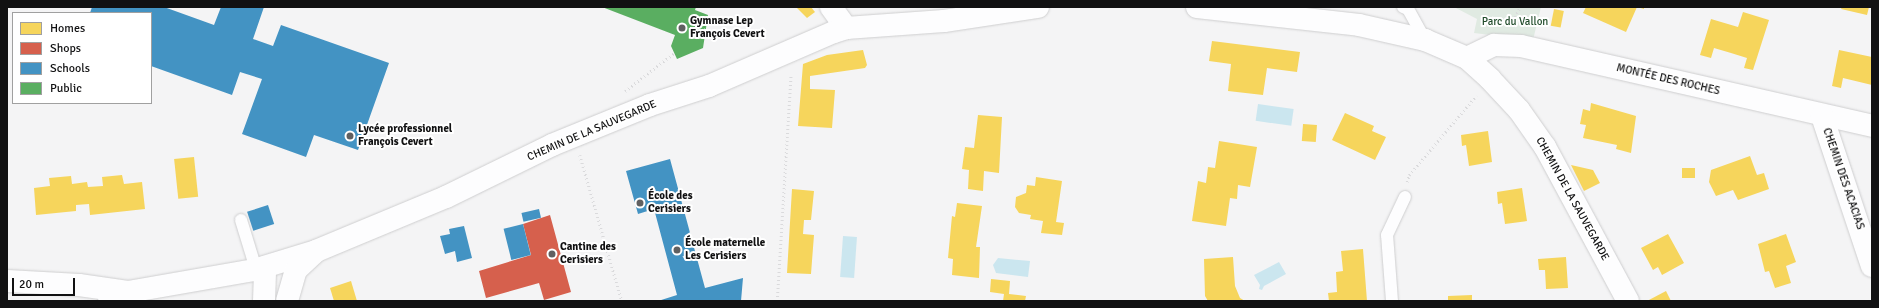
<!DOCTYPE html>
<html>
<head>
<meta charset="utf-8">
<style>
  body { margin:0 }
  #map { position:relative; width:1879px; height:308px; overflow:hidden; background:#f4f4f5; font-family:Signika,sans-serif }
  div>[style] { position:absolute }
  .green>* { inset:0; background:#e0eae2 }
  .water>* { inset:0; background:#cbe6ef; transform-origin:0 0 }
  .homes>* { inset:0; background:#f6d55c; transform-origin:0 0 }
  .shops>* { inset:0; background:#d6604d }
  .schools>* { inset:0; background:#4393c3; transform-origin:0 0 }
  .public>* { inset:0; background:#5aae61 }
  .path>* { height:2.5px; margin-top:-1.25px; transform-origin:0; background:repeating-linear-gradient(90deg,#dadadc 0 1px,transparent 0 4px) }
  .roads { filter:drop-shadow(0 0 1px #cececf) drop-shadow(0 0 1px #cececf) }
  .service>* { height:12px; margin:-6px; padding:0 6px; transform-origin:6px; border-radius:6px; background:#fdfdfe }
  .minor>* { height:22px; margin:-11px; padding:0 11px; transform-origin:11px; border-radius:11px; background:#fdfdfe }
  .tertiary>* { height:22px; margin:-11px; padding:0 11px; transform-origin:11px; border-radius:11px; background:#fdfdfe }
  .dots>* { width:11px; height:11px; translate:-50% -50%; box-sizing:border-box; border:2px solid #fff; border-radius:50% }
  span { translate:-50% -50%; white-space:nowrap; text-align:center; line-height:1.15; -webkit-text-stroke:4px #fff; paint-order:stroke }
  .poi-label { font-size:11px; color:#111112; font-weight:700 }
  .left { translate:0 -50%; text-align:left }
  .park-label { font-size:11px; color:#214c2b }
  .street-label { font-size:11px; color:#111112 }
  .frame { position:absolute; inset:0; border:8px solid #111112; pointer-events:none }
  .legend { position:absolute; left:12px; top:12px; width:140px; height:92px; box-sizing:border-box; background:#fff; border:1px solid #a0a0a0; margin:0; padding:5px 7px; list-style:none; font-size:12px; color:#111112 }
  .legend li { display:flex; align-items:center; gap:8px; height:20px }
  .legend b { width:20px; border:1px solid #a0a0a0 }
  .scale { position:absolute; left:12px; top:278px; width:63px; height:18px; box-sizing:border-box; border:2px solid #111112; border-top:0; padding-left:5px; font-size:12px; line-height:14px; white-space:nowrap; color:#111112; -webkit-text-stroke:3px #fff; paint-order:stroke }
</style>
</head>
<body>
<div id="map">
  <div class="green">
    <i style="clip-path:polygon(1454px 7px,1541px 7px,1533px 40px,1474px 33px,1477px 19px)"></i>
  </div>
  <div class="water">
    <i style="left:1258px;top:104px;width:36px;height:17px;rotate:8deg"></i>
    <i style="left:843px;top:236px;width:14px;height:41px;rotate:4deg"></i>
    <i style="clip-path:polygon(998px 258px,1030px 261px,1028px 277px,996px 273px,993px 265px)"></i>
    <i style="clip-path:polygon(1279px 262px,1286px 274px,1264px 286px,1262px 290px,1259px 289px,1260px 285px,1254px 275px)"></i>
  </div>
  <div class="homes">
    <i style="clip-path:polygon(796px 7px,811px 7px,815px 12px,807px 18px)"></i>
    <i style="clip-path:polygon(1586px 7px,1644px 7px,1644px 9px,1637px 7px,1626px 32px,1583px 13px)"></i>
    <i style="clip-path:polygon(1842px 7px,1869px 7px,1867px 15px,1841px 9px)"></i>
    <i style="left:1554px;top:9px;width:10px;height:17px;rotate:11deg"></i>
    <i style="clip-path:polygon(1743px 12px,1769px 20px,1753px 70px,1744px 68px,1747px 58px,1731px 53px,1714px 48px,1711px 58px,1700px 55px,1711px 19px,1738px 27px)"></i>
    <i style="clip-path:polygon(1212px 41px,1300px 52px,1297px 72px,1267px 68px,1263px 95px,1228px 91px,1231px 64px,1209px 61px)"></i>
    <i style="clip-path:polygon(863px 50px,867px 65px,865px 68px,810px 76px,810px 89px,835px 90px,832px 128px,798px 126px,803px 64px,827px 55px)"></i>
    <i style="clip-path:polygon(1839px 50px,1872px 57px,1872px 85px,1843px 78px,1841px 88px,1832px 86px)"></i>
    <i style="clip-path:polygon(1591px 103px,1636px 116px,1631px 153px,1616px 149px,1617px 145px,1583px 138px,1586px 125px,1580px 124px,1583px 109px,1590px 111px)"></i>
    <i style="clip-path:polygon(1345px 113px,1374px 126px,1372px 131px,1386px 137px,1375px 160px,1332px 140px)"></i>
    <i style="clip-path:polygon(978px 115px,1002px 117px,999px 173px,984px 171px,983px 191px,968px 189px,969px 170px,962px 169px,965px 147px,974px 148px)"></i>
    <i style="left:1303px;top:124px;width:14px;height:17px;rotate:4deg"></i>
    <i style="clip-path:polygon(1488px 131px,1492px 162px,1469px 166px,1466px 145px,1462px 146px,1461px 135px)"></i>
    <i style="clip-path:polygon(1219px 141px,1257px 147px,1250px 187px,1238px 185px,1237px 199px,1230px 198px,1226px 226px,1192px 221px,1198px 181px,1206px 183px,1208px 167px,1215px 168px)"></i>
    <i style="clip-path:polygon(1750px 156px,1757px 175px,1764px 173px,1769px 189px,1738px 200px,1733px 190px,1716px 196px,1709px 182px,1711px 170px)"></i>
    <i style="left:194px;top:157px;width:40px;height:20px;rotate:84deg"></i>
    <i style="clip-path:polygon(1571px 165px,1593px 170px,1600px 183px,1584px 191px)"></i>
    <i style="left:1682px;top:168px;width:13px;height:10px"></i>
    <i style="clip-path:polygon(122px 175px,124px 184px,142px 182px,145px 209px,90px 215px,89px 204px,76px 205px,76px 211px,36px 215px,34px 188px,50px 186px,49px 178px,71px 176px,72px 184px,87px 182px,88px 187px,103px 186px,102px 177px)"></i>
    <i style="clip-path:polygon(1036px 177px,1062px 181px,1056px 222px,1064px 223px,1062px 235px,1041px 233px,1043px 221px,1030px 219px,1031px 215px,1019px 213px,1015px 207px,1016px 197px,1026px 193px,1027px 185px,1035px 186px)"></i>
    <i style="clip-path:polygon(1522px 188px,1527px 221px,1505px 224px,1502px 203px,1498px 204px,1497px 192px)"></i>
    <i style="clip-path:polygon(792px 189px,814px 191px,811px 220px,804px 220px,803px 234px,814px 235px,811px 274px,787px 273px)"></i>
    <i style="clip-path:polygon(957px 203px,982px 206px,976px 247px,980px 247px,979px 278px,952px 275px,953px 259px,948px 258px,952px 216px,955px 217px)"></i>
    <i style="clip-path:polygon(1668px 234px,1684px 263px,1662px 275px,1658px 267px,1653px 270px,1641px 248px)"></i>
    <i style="clip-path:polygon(1786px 234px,1796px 262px,1786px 266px,1791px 283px,1775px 288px,1769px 271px,1765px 272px,1758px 244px)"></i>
    <i style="clip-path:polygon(1363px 249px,1367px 301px,1329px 301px,1328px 293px,1337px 292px,1336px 272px,1343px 271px,1341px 251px)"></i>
    <i style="clip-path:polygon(1233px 257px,1235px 286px,1240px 298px,1245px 301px,1208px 301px,1205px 296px,1204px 259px)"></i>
    <i style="clip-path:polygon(1566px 257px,1568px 288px,1546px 289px,1545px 270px,1539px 270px,1538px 259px)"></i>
    <i style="clip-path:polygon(991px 279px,1010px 281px,1009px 294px,1026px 296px,1025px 301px,1003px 301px,1004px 294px,990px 292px)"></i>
    <i style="clip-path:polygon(351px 281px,357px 301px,334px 301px,330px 288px)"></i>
    <i style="clip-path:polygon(1666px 291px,1671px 301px,1647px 301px)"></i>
    <i style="clip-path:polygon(1472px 295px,1472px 301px,1448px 301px,1448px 296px)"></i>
  </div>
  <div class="shops">
    <i style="clip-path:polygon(550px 215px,571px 292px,544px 300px,539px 283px,486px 298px,479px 271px,531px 255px,523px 224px)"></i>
  </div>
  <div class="schools">
    <i style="clip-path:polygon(92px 7px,164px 7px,214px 25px,221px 7px,264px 7px,253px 39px,273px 46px,281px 25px,389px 63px,358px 150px,314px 135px,306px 157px,242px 134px,262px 79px,240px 72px,232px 95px,151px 66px,151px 13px,90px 13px)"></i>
    <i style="clip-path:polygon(670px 159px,705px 288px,743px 278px,741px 301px,658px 301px,677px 295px,654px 209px,638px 214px,626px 171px)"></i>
    <i style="left:268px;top:205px;width:20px;height:22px;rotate:72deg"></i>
    <i style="left:539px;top:209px;width:9px;height:18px;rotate:77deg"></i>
    <i style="left:523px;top:224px;width:32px;height:20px;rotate:76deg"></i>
    <i style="clip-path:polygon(464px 226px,472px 258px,457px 262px,455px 251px,445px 254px,440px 236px,450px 234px,449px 229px)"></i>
  </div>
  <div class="public">
    <i style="clip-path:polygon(602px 7px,696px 7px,695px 10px,708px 15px,703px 48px,677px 59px,671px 46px,675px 35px)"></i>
  </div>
  <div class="path">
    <i style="left:1511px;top:24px;width:19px;rotate:-62deg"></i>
    <i style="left:625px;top:91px;width:62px;rotate:-37.8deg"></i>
    <i style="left:580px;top:155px;width:152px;rotate:74deg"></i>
    <i style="left:1407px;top:182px;width:7px;rotate:-74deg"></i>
    <i style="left:1409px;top:175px;width:104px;rotate:-49.7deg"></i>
    <i style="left:777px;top:301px;width:227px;rotate:-86.5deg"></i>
  </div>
  <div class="roads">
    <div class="service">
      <i style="left:1403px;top:7px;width:5px;rotate:22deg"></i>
      <i style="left:1408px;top:9px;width:35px;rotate:61deg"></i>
      <i style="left:241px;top:220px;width:51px;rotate:73deg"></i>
      <i style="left:1392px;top:301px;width:66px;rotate:-94.3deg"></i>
      <i style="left:1387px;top:235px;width:42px;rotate:-64.7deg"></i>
    </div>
    <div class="minor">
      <i style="left:831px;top:7px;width:26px;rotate:54deg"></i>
      <i style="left:1467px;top:58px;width:30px;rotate:-26deg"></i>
      <i style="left:1494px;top:45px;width:27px;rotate:2deg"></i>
      <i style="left:1521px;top:46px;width:360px;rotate:12.8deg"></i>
      <i style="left:1822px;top:116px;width:158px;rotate:71.6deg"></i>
      <i style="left:7px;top:281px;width:72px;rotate:3.2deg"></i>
      <i style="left:79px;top:285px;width:49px;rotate:8.1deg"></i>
    </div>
    <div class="tertiary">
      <i style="left:1197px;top:7px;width:163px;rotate:6.3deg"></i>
      <i style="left:1359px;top:25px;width:68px;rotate:12.8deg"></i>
      <i style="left:1425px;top:40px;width:46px;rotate:23.2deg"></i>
      <i style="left:1467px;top:58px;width:31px;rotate:42deg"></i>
      <i style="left:1490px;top:79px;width:42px;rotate:46.9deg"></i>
      <i style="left:1519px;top:110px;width:45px;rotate:54.9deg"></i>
      <i style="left:1545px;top:147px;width:175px;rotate:61.7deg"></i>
      <i style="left:109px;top:301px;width:21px;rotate:-25deg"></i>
      <i style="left:128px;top:292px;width:128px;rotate:-9.9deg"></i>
      <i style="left:254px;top:270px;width:65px;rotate:-17deg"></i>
      <i style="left:316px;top:251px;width:141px;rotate:-22.6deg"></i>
      <i style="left:446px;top:197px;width:118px;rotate:-26.1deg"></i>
      <i style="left:552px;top:145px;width:106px;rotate:-22.2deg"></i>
      <i style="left:650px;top:105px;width:62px;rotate:-17.9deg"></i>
      <i style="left:709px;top:86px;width:136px;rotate:-23.4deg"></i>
      <i style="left:834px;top:32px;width:13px;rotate:-18deg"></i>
      <i style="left:846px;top:28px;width:98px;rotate:-4.1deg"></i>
      <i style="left:944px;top:21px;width:95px;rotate:-8.5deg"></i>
      <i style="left:264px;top:301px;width:34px;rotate:-88deg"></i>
      <i style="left:287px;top:301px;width:32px;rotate:-74deg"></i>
      <i style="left:296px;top:270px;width:26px;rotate:-43deg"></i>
    </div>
  </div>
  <div class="dots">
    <i style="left:682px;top:28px;background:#606061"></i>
    <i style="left:350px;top:136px;background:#606061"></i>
    <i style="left:640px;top:203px;background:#606061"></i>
    <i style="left:677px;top:250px;background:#606061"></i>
    <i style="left:552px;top:254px;background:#606061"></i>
  </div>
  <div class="poi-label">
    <span class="left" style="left:690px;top:28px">Gymnase Lep<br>François Cevert</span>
    <span class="left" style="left:358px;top:136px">Lycée professionnel<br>François Cevert</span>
    <span class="left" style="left:648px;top:203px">École des<br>Cerisiers</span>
    <span class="left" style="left:685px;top:250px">École maternelle<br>Les Cerisiers</span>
    <span class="left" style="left:560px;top:254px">Cantine des<br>Cerisiers</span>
  </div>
  <div class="park-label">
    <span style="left:1515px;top:22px">Parc du Vallon</span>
  </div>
  <div class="street-label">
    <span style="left:1668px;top:80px;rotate:13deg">MONTÉE DES ROCHES</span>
    <span style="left:592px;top:131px;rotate:-23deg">CHEMIN DE LA SAUVEGARDE</span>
    <span style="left:1843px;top:179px;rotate:71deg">CHEMIN DES ACACIAS</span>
    <span style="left:1572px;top:199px;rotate:61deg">CHEMIN DE LA SAUVEGARDE</span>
  </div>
  <div class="frame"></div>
  <ul class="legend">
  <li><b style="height:11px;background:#f6d55c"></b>Homes</li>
  <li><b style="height:11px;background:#d6604d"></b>Shops</li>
  <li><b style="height:11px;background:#4393c3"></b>Schools</li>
  <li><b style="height:11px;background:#5aae61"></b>Public</li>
  </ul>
  <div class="scale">20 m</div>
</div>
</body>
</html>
